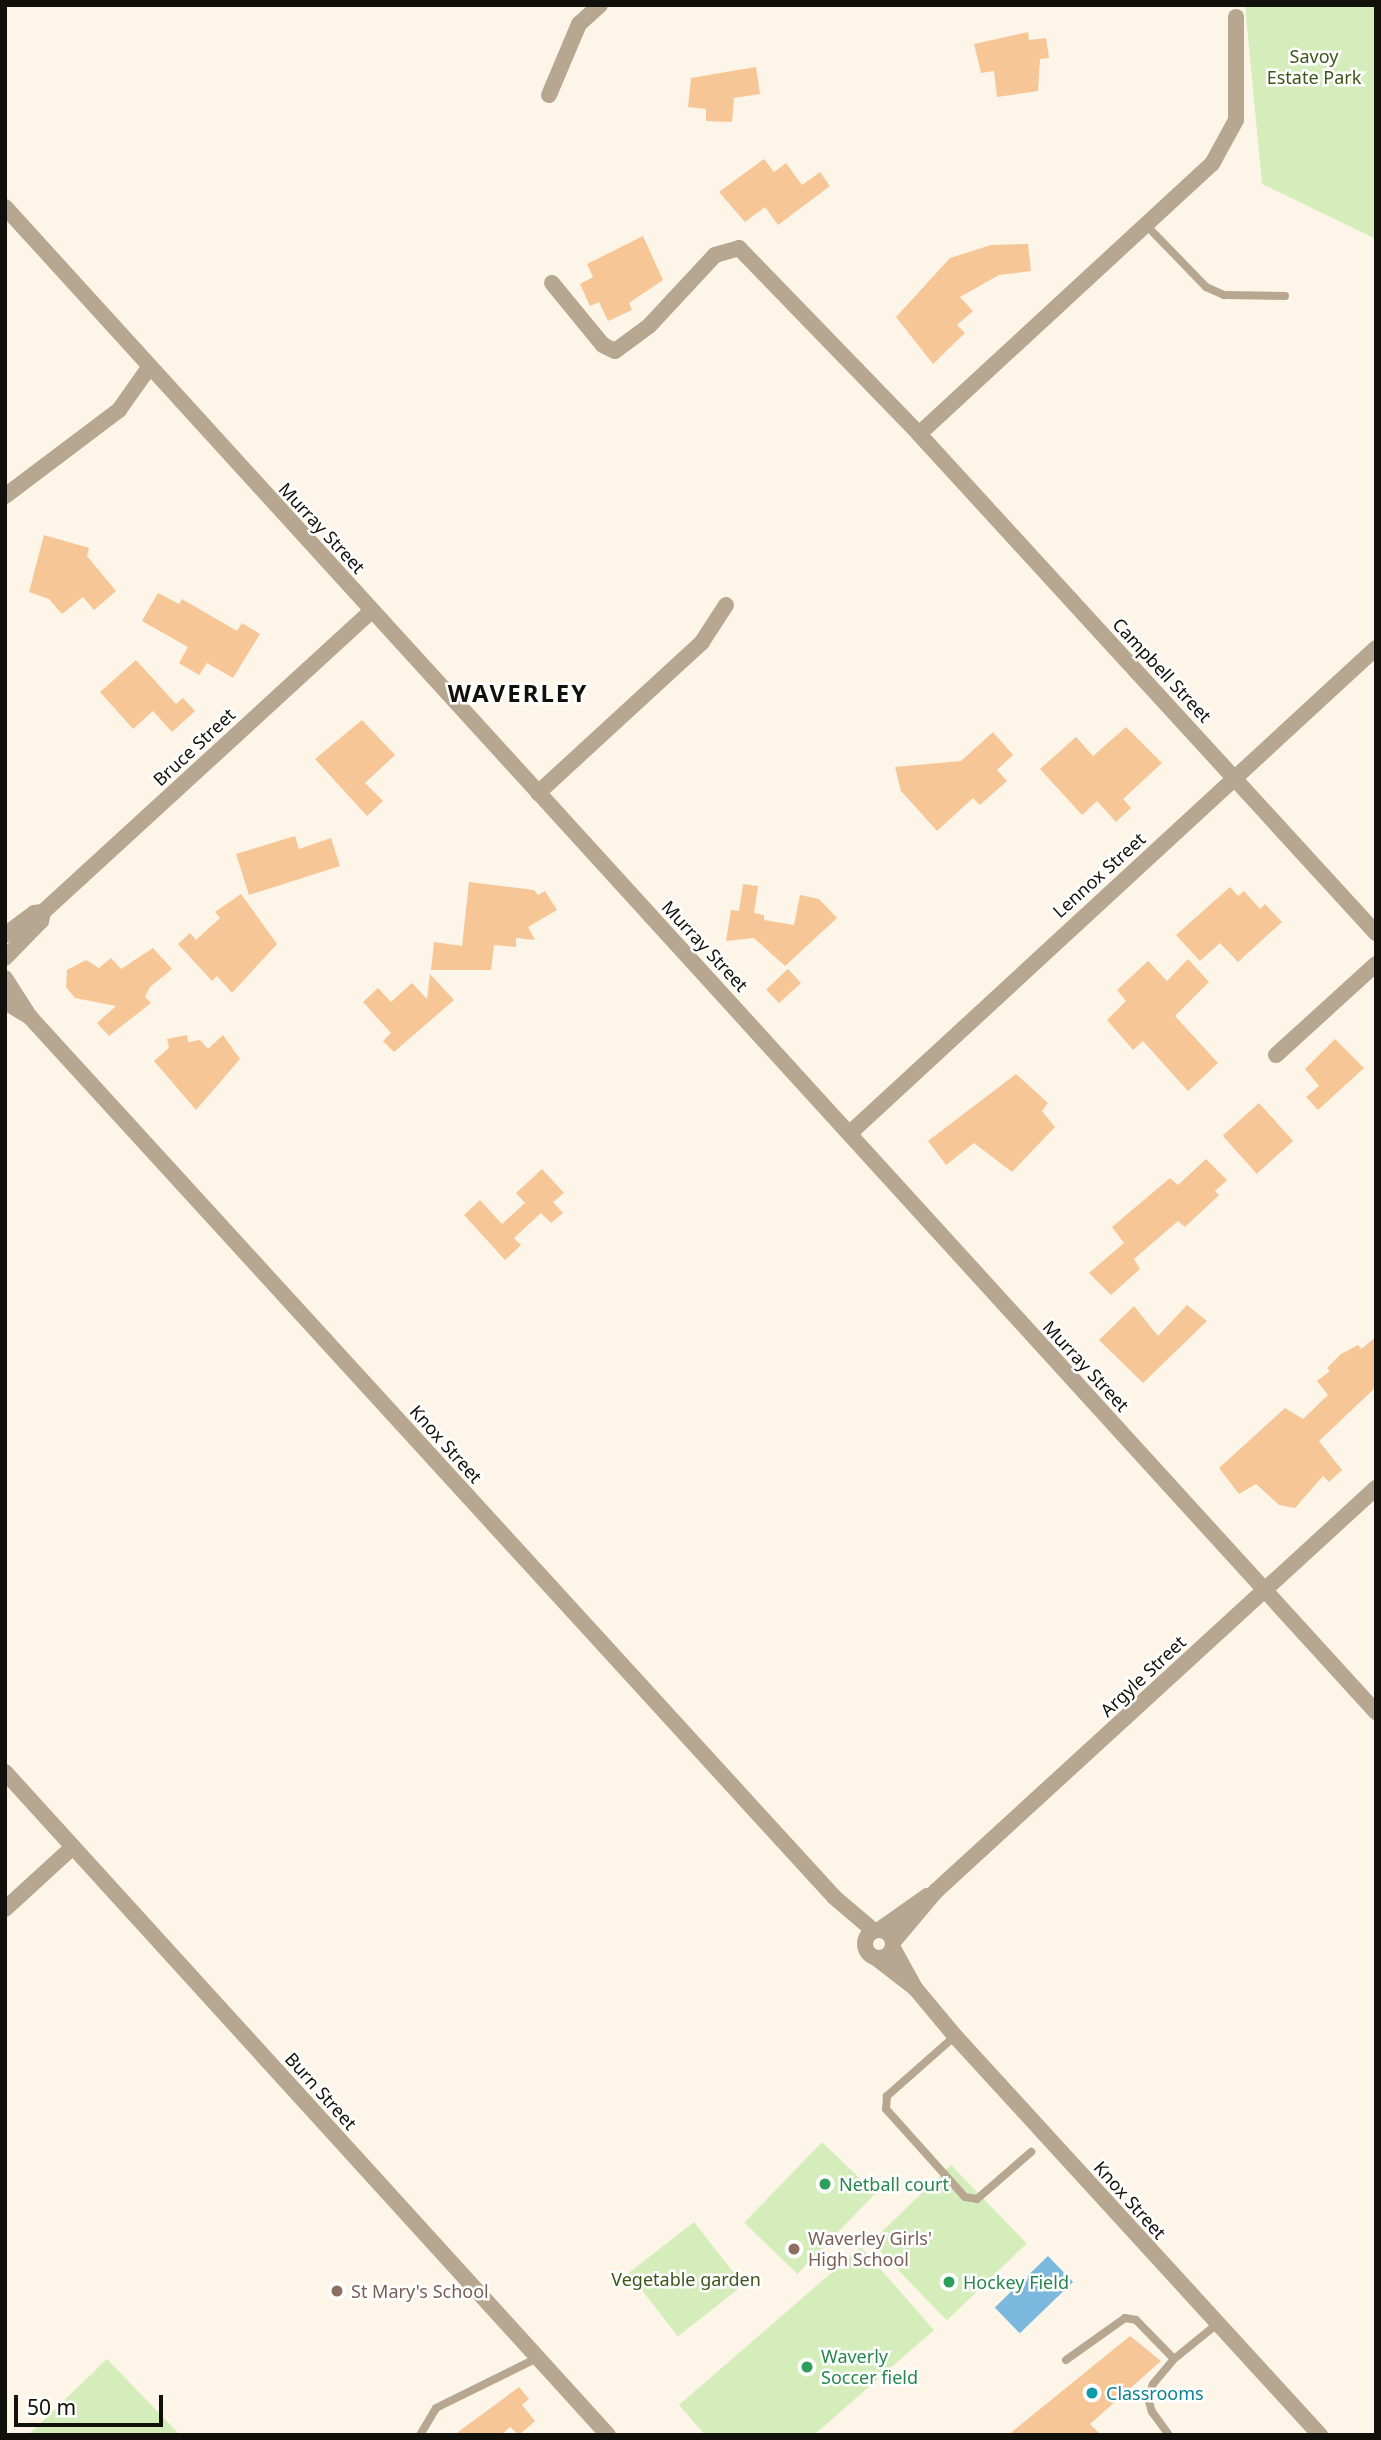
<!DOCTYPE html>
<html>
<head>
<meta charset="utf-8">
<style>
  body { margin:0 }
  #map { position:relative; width:1381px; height:2440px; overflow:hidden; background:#fdf5e7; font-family:"Noto Sans",sans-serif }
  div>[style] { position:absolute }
  .green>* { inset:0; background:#d4edbb; transform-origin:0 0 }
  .water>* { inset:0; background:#7cb8de; transform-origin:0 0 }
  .building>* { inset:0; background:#f7c697; transform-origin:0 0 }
  .lane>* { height:8px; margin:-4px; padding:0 4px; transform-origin:4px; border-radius:4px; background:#b7a790 }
  .street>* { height:16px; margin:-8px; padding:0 8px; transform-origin:8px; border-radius:8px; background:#b7a790 }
  .street>.ring { margin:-8px; padding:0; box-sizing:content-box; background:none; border:16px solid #b7a790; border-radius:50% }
  .dots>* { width:19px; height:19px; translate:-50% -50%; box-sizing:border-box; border:4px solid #fff; border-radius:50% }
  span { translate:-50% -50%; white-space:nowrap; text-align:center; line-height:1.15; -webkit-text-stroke:5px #fff; paint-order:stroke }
  .park-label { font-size:18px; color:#3c551a }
  .street-label { font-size:18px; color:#12100b }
  .leisure-label { font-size:18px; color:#27864d }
  .left { translate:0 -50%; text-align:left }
  .education-label { font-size:18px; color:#785e54 }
  .culture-label { font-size:18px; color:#0d838f }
  .district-label { font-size:24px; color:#12100b; font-weight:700; letter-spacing:2px }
  .frame { position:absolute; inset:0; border:7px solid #12100b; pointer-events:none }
  .scale { position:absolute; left:14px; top:2395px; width:149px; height:32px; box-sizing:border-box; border:4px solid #12100b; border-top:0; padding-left:9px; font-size:21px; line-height:24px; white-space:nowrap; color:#12100b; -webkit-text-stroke:5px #fff; paint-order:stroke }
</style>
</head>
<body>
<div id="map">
  <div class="green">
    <i style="clip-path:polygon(1245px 5px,1376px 5px,1376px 239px,1262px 184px)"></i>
    <i style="left:822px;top:2142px;width:74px;height:112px;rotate:44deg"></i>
    <i style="left:951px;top:2165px;width:109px;height:111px;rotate:46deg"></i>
    <i style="left:694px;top:2222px;width:80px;height:83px;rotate:52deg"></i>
    <i style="clip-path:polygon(861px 2247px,934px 2330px,814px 2435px,705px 2435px,679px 2405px)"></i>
    <i style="clip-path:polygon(107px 2359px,180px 2435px,28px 2435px)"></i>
  </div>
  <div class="water">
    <i style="left:1048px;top:2256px;width:36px;height:74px;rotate:46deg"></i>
  </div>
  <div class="building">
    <i style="clip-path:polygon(1028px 32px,1029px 40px,1046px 38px,1049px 58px,1040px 59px,1038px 91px,997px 97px,994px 71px,981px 73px,974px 44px)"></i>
    <i style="clip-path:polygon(756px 67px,760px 94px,734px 98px,732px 122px,706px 121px,706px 109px,688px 107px,691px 78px)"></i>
    <i style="clip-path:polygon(764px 159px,774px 172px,786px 163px,802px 185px,820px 172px,830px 186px,778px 225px,765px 207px,745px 222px,719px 192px)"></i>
    <i style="clip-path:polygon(643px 236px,663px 280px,629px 303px,632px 310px,608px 321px,599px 302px,590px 306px,580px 284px,593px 277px,587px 264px)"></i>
    <i style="clip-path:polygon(1028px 244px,1031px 271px,999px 275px,960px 297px,973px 311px,957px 325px,965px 333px,933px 364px,896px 317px,950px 258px,991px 245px)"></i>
    <i style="clip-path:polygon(44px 535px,89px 548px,87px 556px,116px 591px,94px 610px,83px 597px,62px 614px,49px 599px,29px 592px)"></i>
    <i style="clip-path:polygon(158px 593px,179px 604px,182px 599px,237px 631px,242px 623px,260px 634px,233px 678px,207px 663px,199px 675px,179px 663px,188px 647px,142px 621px)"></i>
    <i style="clip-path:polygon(136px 660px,176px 704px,183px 698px,195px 711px,172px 732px,153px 711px,133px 729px,100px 692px)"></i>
    <i style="clip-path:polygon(362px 720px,395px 755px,365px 783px,383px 801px,367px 816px,315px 759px)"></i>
    <i style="clip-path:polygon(1126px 727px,1162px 763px,1123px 799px,1131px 808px,1116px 822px,1097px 801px,1082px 815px,1040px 769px,1076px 737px,1093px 756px)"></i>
    <i style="clip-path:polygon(993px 732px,1013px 755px,997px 770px,1007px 781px,980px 805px,973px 798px,937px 831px,901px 791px,895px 767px,961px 761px)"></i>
    <i style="clip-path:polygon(295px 836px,299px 849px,331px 838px,340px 866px,249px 895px,236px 854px)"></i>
    <i style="clip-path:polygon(469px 882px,534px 890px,538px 895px,545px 891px,557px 910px,528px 927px,535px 940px,516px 938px,516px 947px,494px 945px,491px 970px,431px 970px,434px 942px,462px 946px)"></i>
    <i style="clip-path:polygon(743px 884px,758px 886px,754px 913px,764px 915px,764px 920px,794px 925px,800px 895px,819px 899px,837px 918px,785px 966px,754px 938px,726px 941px,731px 910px,739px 911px)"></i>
    <i style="clip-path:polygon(1230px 887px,1238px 896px,1244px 891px,1260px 909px,1265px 904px,1282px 922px,1238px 962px,1220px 943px,1200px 961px,1176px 935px)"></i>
    <i style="clip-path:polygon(241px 894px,277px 944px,232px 993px,217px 976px,212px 981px,178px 944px,190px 933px,196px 940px,220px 918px,215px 912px)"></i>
    <i style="clip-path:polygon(153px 948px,172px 969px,150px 987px,145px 997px,151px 1003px,109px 1036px,97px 1023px,116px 1006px,75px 998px,66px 987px,67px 970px,86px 960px,99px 968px,111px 958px,121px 969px)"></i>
    <i style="clip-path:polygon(1188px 959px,1209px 982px,1175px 1016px,1218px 1063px,1188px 1091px,1143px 1041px,1133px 1050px,1107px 1020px,1126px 1001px,1117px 990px,1148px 961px,1167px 981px)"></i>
    <i style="left:788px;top:969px;width:19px;height:30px;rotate:47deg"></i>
    <i style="clip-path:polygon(430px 974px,454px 1000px,394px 1052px,383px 1041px,391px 1033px,363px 1002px,378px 988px,391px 1002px,412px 983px,427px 999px)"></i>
    <i style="clip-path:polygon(187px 1035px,188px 1042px,200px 1040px,208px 1049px,223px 1035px,240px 1059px,196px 1110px,154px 1061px,169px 1048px,167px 1039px)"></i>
    <i style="clip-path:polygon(1335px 1039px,1364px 1068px,1318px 1110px,1306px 1097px,1319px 1086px,1305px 1069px)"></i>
    <i style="clip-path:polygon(1016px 1074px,1048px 1103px,1042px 1111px,1055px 1127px,1012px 1172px,974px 1143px,946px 1165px,928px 1141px)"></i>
    <i style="left:1259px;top:1103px;width:51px;height:49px;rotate:48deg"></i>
    <i style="clip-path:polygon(1206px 1159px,1227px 1180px,1215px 1191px,1219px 1195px,1185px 1227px,1178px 1221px,1134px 1259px,1140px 1269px,1111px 1295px,1089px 1273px,1124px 1243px,1112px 1227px,1170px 1178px,1178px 1185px)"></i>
    <i style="clip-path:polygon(542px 1169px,564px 1193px,553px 1202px,563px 1213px,551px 1223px,541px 1213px,514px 1238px,521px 1245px,505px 1260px,464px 1215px,480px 1200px,502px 1224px,525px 1203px,516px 1193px)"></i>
    <i style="clip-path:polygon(1187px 1305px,1207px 1321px,1143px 1383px,1099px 1340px,1134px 1306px,1158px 1336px)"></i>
    <i style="clip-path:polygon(1376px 1337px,1376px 1387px,1319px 1441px,1342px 1470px,1329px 1482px,1323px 1476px,1295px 1508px,1279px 1505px,1256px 1484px,1239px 1494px,1219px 1468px,1285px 1408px,1303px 1419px,1328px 1395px,1317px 1381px,1330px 1371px,1327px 1368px,1341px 1354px,1358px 1345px,1361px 1349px)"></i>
    <i style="clip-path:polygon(1130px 2336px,1161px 2361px,1090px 2424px,1101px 2435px,1008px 2435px)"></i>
    <i style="clip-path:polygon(519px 2387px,529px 2399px,522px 2405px,535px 2421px,519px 2435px,510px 2427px,501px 2435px,454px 2435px)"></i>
  </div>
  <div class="lane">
    <i style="left:1146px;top:225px;width:86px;rotate:45.9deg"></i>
    <i style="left:1206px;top:287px;width:20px;rotate:24deg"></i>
    <i style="left:1224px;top:295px;width:61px;rotate:0.9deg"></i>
    <i style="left:955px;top:2036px;width:91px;rotate:138.6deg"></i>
    <i style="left:887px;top:2096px;width:13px;rotate:94deg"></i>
    <i style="left:886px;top:2109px;width:118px;rotate:48.1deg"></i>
    <i style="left:965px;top:2197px;width:12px;rotate:9deg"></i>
    <i style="left:977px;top:2199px;width:72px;rotate:-41deg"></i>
    <i style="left:1066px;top:2360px;width:72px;rotate:-35.4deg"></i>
    <i style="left:1125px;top:2318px;width:11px;rotate:10deg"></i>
    <i style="left:1136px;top:2320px;width:54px;rotate:45.7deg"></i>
    <i style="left:420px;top:2435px;width:31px;rotate:-59deg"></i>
    <i style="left:436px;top:2408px;width:113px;rotate:-26.3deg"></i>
    <i style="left:1169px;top:2435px;width:29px;rotate:-126deg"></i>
    <i style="left:1152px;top:2412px;width:15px;rotate:-106deg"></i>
    <i style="left:1148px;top:2398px;width:15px;rotate:-70deg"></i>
    <i style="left:1153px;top:2384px;width:33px;rotate:-50deg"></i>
    <i style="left:1174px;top:2359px;width:55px;rotate:-39.1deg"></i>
  </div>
  <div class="street">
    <i style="left:549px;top:95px;width:77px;rotate:-67.1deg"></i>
    <i style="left:579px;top:24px;width:28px;rotate:-42deg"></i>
    <i style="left:5px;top:207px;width:2036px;rotate:47.67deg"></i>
    <i style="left:552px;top:283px;width:80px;rotate:50.6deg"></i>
    <i style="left:603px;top:345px;width:13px;rotate:27deg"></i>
    <i style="left:615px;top:351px;width:42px;rotate:-36.3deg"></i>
    <i style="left:649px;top:326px;width:97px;rotate:-47.1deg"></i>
    <i style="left:715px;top:255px;width:25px;rotate:-16deg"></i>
    <i style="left:739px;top:248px;width:259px;rotate:45.9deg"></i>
    <i style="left:919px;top:434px;width:677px;rotate:47.52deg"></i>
    <i style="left:919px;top:434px;width:398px;rotate:-42.7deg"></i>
    <i style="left:1212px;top:164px;width:50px;rotate:-61.4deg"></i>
    <i style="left:1236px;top:120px;width:103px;rotate:-90deg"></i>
    <i style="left:5px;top:496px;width:143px;rotate:-37deg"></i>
    <i style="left:119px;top:410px;width:50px;rotate:-54.7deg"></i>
    <i style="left:538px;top:793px;width:223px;rotate:-42.6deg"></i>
    <i style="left:702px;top:642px;width:44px;rotate:-57deg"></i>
    <i style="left:5px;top:935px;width:36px;rotate:-37deg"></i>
    <i style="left:34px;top:913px;width:9px;rotate:-6deg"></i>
    <i style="left:5px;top:958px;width:52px;rotate:-45.8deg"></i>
    <i style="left:41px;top:921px;width:9px;rotate:-77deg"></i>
    <i style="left:43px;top:912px;width:446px;rotate:-42.5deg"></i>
    <i style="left:5px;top:978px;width:46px;rotate:57.3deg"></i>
    <i style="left:30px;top:1017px;width:1192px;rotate:47.58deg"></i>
    <i style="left:834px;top:1897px;width:52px;rotate:40.4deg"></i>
    <i style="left:5px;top:1002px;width:29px;rotate:31deg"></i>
    <i style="left:1276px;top:1055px;width:135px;rotate:-42.3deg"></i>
    <i style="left:850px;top:1133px;width:715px;rotate:-42.68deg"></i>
    <i style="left:5px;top:1772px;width:896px;rotate:47.71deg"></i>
    <i style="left:5px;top:1909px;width:92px;rotate:-42.4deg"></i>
    <i style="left:879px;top:1930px;width:59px;rotate:-35.3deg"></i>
    <i class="ring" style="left:865px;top:1930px;width:12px;height:12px"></i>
    <i style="left:893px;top:1942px;width:67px;rotate:-49.9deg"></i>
    <i style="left:936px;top:1891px;width:597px;rotate:-42.49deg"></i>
    <i style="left:893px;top:1948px;width:46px;rotate:61.2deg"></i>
    <i style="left:915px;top:1988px;width:62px;rotate:50.2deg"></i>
    <i style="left:955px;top:2036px;width:541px;rotate:47.55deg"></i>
    <i style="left:876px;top:1958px;width:49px;rotate:37.6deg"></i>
  </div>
  <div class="dots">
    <i style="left:825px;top:2184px;background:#2e9e5b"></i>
    <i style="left:794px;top:2249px;background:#8d6e63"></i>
    <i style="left:949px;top:2282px;background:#2e9e5b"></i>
    <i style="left:337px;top:2291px;background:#8d6e63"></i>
    <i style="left:807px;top:2367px;background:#2e9e5b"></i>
    <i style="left:1092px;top:2393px;background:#0f9aa8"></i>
  </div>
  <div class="park-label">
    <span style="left:1314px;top:67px">Savoy<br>Estate Park</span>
    <span style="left:686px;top:2279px">Vegetable garden</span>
  </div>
  <div class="street-label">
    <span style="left:322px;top:528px;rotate:47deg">Murray Street</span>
    <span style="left:1162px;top:670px;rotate:47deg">Campbell Street</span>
    <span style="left:194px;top:747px;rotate:-43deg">Bruce Street</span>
    <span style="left:1099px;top:875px;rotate:-42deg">Lennox Street</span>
    <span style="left:705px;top:946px;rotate:47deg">Murray Street</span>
    <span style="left:1086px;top:1366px;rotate:47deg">Murray Street</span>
    <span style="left:446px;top:1444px;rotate:48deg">Knox Street</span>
    <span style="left:1143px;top:1676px;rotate:-43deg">Argyle Street</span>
    <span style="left:321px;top:2091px;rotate:48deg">Burn Street</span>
    <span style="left:1130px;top:2200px;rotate:48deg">Knox Street</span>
  </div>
  <div class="leisure-label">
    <span class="left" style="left:839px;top:2184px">Netball court</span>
    <span class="left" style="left:963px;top:2282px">Hockey Field</span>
    <span class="left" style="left:821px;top:2367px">Waverly<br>Soccer field</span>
  </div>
  <div class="education-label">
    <span class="left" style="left:808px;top:2249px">Waverley Girls'<br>High School</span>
    <span class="left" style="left:351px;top:2291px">St Mary's School</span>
  </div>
  <div class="culture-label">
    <span class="left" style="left:1106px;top:2393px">Classrooms</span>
  </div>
  <div class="district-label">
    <span style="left:518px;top:693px">WAVERLEY</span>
  </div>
  <div class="frame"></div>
  <div class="scale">50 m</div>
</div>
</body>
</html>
